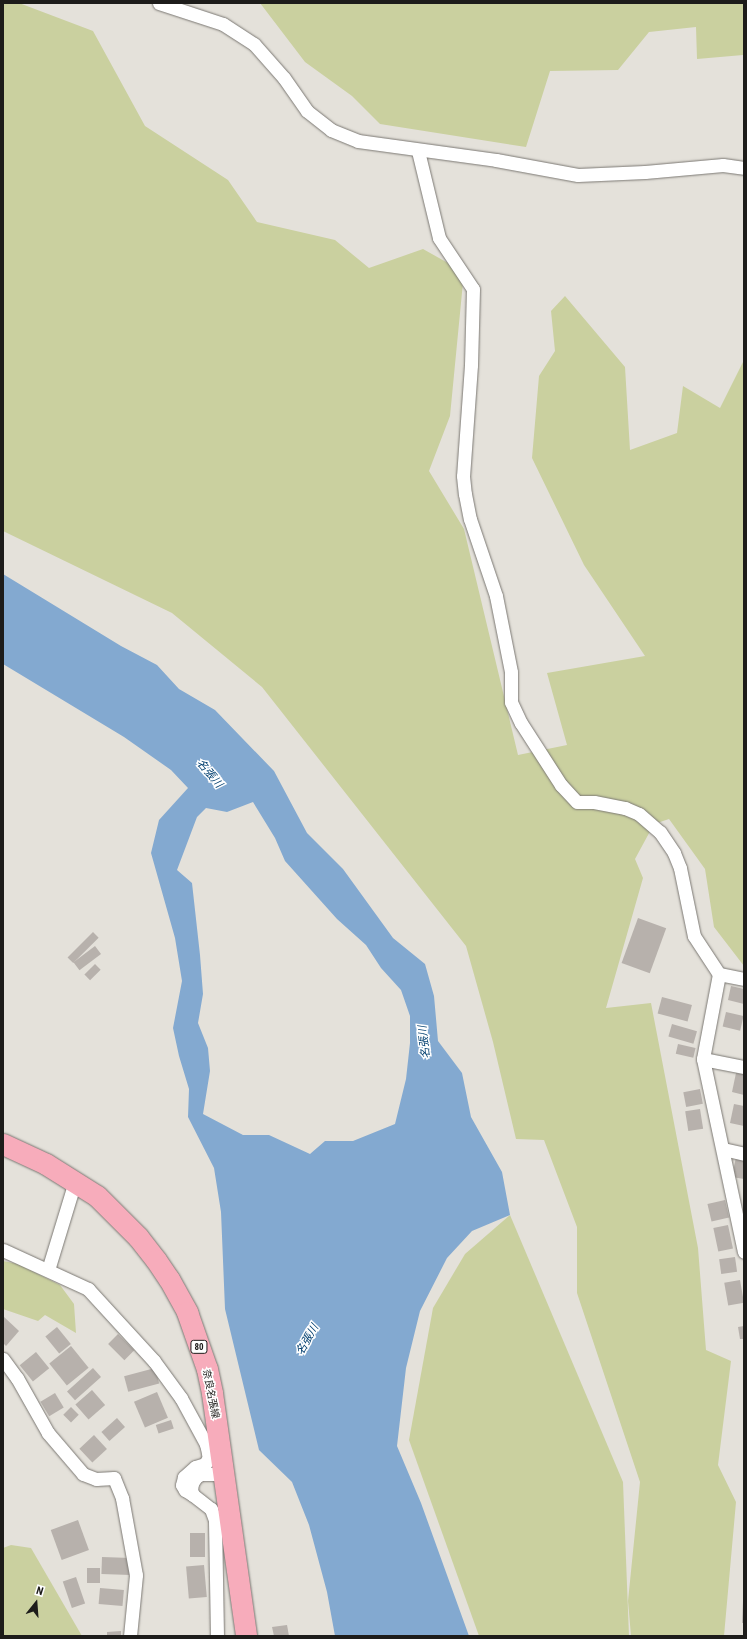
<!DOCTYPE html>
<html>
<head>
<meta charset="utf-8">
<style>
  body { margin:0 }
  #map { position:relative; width:747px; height:1639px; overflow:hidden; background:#e4e1da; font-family:"Roboto Condensed","Noto Sans JP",sans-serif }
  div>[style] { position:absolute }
  .green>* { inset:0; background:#cad09f }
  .water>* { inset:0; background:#83a9d0 }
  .building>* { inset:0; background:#b7b1ac; transform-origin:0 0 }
  .roads { filter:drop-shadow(0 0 1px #7b7873) drop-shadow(0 0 1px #7b7873) }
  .minor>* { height:13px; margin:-6.5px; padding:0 6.5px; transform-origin:6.5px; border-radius:6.5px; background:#fff }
  .primary>* { height:21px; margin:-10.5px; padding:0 10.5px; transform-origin:10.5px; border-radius:10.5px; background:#f7acbb }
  span { translate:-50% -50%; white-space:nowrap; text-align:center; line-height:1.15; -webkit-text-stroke:3px #fff; paint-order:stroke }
  .shield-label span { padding:1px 3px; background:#fff; border:1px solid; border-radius:3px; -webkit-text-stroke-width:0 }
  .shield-label { font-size:9px; color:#1d1c1a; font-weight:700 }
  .street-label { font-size:10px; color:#1d1c1a }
  .water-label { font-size:11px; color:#003e6f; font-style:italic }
  .frame { position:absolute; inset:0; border:4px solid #1d1c1a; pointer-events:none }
  .north { position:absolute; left:16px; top:1583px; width:40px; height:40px; -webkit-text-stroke:3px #fff; paint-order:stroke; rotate:17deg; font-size:11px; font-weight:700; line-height:16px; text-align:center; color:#1d1c1a }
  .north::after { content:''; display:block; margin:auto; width:14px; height:18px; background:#1d1c1a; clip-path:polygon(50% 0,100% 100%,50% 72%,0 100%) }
</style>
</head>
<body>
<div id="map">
  <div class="green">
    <i style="clip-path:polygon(3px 3px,19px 3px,93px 31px,145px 126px,228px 180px,257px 222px,335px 240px,369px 268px,423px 249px,464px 272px,450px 416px,429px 471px,464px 529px,518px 755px,567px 745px,547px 673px,645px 656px,584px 565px,532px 458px,539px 376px,555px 351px,551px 311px,565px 296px,625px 367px,630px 450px,677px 433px,683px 386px,720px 408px,744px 360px,744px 966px,714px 927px,705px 869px,669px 819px,654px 824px,635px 859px,643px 878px,606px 1008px,651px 1003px,698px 1248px,706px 1350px,731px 1361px,718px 1465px,736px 1502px,724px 1636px,631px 1636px,628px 1601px,640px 1482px,577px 1293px,577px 1227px,544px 1140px,516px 1139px,493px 1042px,466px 946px,262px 687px,172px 613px,3px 531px)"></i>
    <i style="clip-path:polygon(260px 3px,744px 3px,744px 51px,743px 55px,697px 59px,696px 27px,649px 32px,618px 70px,550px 71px,526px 147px,380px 124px,352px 96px,305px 62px)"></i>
    <i style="clip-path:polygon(510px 1215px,623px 1482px,629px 1636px,479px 1636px,409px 1440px,433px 1308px,465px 1254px)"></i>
    <i style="clip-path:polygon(3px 1261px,18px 1264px,60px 1285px,74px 1304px,76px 1333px,45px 1315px,38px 1321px,3px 1309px)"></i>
    <i style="clip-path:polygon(11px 1545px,31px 1548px,82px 1636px,3px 1636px,3px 1548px)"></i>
  </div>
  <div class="water">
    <i style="clip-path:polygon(evenodd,3px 574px,121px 646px,157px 665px,179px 689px,215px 710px,274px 771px,307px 833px,343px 869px,393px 938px,425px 964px,434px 996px,438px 1041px,462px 1073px,471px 1117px,502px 1172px,510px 1215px,472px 1231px,447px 1258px,420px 1311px,406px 1368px,397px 1446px,421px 1503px,469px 1636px,335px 1636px,327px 1592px,309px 1525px,292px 1482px,259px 1450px,225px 1309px,221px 1212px,214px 1168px,188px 1117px,189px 1089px,179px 1056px,173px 1028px,182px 981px,175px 938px,151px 853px,159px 820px,188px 788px,171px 770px,124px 737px,3px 664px,3px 574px,253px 802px,275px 838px,285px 861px,337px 919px,366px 945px,381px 968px,401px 990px,410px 1016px,410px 1043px,406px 1079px,395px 1124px,353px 1141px,325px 1141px,310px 1154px,269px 1135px,243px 1135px,203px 1114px,210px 1071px,208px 1048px,198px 1023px,203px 994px,200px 955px,192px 883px,177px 870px,197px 817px,206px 808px,227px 812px,253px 802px)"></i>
  </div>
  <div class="building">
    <i style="left:638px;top:918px;width:30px;height:48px;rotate:20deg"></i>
    <i style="left:93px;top:932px;width:8px;height:36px;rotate:45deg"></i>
    <i style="left:95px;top:946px;width:10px;height:27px;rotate:53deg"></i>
    <i style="left:95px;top:964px;width:8px;height:15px;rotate:45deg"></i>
    <i style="clip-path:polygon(731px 986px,744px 989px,744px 1004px,728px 1000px)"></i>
    <i style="left:662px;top:997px;width:31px;height:17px;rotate:15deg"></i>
    <i style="left:726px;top:1012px;width:18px;height:15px;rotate:13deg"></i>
    <i style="left:672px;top:1024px;width:26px;height:13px;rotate:16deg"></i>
    <i style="left:678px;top:1044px;width:18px;height:10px;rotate:13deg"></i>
    <i style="clip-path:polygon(736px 1073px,744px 1074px,744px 1095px,732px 1092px)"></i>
    <i style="left:700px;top:1089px;width:15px;height:17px;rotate:79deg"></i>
    <i style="clip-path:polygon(734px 1104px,744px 1106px,744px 1126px,730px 1123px)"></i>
    <i style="left:700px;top:1109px;width:20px;height:15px;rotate:81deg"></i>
    <i style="clip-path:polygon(736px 1157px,744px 1159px,744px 1179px,732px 1177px)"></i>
    <i style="left:725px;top:1200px;width:18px;height:18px;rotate:77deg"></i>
    <i style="left:728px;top:1225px;width:24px;height:15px;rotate:78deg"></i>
    <i style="left:735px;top:1257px;width:15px;height:16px;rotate:82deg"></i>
    <i style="left:740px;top:1280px;width:23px;height:16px;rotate:80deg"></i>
    <i style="clip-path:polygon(3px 1316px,19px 1331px,6px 1346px,3px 1343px)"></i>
    <i style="clip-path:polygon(744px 1326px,744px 1339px,740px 1339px,738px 1327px)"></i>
    <i style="left:57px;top:1327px;width:22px;height:15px;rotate:51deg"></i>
    <i style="left:118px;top:1334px;width:23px;height:14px;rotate:45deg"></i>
    <i style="left:71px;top:1346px;width:28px;height:28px;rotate:51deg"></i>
    <i style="left:36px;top:1352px;width:21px;height:21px;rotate:51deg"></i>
    <i style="left:93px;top:1368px;width:12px;height:35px;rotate:48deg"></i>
    <i style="left:155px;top:1368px;width:16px;height:32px;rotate:75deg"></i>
    <i style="left:92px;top:1390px;width:20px;height:22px;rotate:49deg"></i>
    <i style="left:157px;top:1392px;width:28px;height:25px;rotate:67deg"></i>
    <i style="left:55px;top:1393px;width:17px;height:17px;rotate:59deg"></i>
    <i style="left:71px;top:1407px;width:11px;height:11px;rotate:45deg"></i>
    <i style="left:117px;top:1418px;width:12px;height:21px;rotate:48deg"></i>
    <i style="left:171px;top:1420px;width:9px;height:16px;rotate:72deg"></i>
    <i style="left:94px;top:1435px;width:19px;height:20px;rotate:47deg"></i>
    <i style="left:78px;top:1520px;width:32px;height:29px;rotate:70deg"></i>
    <i style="left:190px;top:1533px;width:15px;height:24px"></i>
    <i style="left:102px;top:1557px;width:29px;height:17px;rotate:2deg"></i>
    <i style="left:204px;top:1565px;width:32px;height:18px;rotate:85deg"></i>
    <i style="left:87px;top:1568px;width:13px;height:15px"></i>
    <i style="left:76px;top:1577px;width:28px;height:14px;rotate:71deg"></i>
    <i style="left:100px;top:1588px;width:24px;height:16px;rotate:5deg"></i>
    <i style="clip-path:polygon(743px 1601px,744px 1601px,744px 1623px,742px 1623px)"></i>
    <i style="clip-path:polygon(287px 1625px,289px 1636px,274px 1636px,272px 1627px)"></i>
    <i style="clip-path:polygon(121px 1631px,121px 1636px,107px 1636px,107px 1632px)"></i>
  </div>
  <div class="roads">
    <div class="minor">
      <i style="left:159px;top:3px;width:67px;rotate:18.2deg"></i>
      <i style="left:223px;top:24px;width:37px;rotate:33deg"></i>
      <i style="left:254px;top:44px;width:45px;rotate:48.6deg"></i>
      <i style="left:284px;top:78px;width:40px;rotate:55.1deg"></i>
      <i style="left:307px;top:111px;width:31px;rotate:38deg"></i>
      <i style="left:331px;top:130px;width:29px;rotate:22deg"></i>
      <i style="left:358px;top:141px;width:139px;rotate:7.8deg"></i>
      <i style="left:496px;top:160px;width:83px;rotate:10.4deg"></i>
      <i style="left:578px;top:175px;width:67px;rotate:-2.6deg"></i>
      <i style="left:645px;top:172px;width:78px;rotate:-5.1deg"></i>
      <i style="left:723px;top:165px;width:21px;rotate:8deg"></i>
      <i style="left:418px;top:151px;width:89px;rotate:76.4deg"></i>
      <i style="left:439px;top:238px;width:61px;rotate:56.3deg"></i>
      <i style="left:473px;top:289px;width:76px;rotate:91.5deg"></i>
      <i style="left:471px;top:365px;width:111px;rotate:94.1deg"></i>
      <i style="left:463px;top:476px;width:18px;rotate:84deg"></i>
      <i style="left:465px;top:494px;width:25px;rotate:79deg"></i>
      <i style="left:470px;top:519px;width:81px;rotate:71.3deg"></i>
      <i style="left:496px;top:596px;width:77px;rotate:78.8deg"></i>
      <i style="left:511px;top:672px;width:30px;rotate:90deg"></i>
      <i style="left:511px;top:702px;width:23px;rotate:65deg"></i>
      <i style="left:521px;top:723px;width:74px;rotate:57.2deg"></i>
      <i style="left:561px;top:785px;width:23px;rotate:47deg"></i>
      <i style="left:577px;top:802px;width:17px"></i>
      <i style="left:594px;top:802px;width:32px;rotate:11deg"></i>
      <i style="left:625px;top:808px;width:15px;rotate:23deg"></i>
      <i style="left:639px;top:814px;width:28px;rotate:41deg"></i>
      <i style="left:660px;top:832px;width:25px;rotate:56deg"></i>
      <i style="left:674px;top:853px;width:16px;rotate:68deg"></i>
      <i style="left:680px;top:868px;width:69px;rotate:78.4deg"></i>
      <i style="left:694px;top:936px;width:45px;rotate:56.7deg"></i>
      <i style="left:719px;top:974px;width:25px;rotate:11deg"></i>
      <i style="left:719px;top:974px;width:86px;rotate:100.7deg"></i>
      <i style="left:703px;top:1059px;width:197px;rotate:78deg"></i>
      <i style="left:703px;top:1059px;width:42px;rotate:11deg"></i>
      <i style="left:723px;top:1149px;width:22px;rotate:13deg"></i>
      <i style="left:3px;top:1250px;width:94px;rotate:24.6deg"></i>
      <i style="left:88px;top:1289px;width:98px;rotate:47.5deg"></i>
      <i style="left:154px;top:1361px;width:46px;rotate:53.9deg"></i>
      <i style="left:181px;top:1398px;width:52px;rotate:61.5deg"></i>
      <i style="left:206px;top:1444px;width:9px;rotate:77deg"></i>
      <i style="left:208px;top:1453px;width:4px;rotate:76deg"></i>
      <i style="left:209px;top:1457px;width:8px;rotate:120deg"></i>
      <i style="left:205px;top:1464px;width:10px;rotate:163deg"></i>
      <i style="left:195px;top:1467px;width:15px;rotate:138deg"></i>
      <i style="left:184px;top:1477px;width:8px;rotate:104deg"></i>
      <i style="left:182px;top:1485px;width:6px;rotate:59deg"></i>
      <i style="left:185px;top:1490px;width:9px;rotate:32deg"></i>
      <i style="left:48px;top:1270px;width:93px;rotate:-73.1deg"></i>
      <i style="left:3px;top:1359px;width:24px;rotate:54deg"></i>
      <i style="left:17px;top:1378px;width:63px;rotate:60.6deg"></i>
      <i style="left:48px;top:1433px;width:54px;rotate:49.5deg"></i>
      <i style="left:83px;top:1474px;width:14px;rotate:21deg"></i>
      <i style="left:96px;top:1479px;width:18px;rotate:-3deg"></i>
      <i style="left:114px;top:1478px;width:22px;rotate:68deg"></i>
      <i style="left:122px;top:1498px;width:78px;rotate:79.7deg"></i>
      <i style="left:136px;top:1575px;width:61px;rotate:95.6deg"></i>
      <i style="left:217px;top:1636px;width:116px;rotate:-91deg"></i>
      <i style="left:215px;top:1520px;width:12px;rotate:-110deg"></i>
      <i style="left:211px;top:1509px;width:23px;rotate:-142deg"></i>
      <i style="left:193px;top:1495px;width:5px;rotate:-112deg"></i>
      <i style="left:191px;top:1490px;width:7px;rotate:-82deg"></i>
      <i style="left:192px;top:1483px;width:7px;rotate:-56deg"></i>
      <i style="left:196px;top:1477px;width:6px;rotate:-31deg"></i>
      <i style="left:201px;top:1474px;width:22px"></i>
    </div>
    <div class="primary">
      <i style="left:3px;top:1144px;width:47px;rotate:24.9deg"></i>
      <i style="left:46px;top:1164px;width:60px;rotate:32.1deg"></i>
      <i style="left:97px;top:1196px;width:58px;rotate:45deg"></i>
      <i style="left:138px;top:1237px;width:29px;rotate:52deg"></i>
      <i style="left:156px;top:1260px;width:23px;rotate:56deg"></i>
      <i style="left:169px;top:1279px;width:38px;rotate:61deg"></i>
      <i style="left:187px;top:1312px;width:60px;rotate:70.7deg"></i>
      <i style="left:207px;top:1369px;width:25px;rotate:78deg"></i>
      <i style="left:212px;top:1393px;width:245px;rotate:82deg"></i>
    </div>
  </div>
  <div class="shield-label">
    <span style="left:199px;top:1347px">80</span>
  </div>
  <div class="street-label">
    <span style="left:211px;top:1394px;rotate:79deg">奈良名張線</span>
  </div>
  <div class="water-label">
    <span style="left:209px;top:774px;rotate:50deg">名張川</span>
    <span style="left:425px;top:1042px;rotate:-96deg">名張川</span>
    <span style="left:308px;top:1340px;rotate:-60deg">名張川</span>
  </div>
  <div class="frame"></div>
  <div class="north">N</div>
</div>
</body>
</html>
